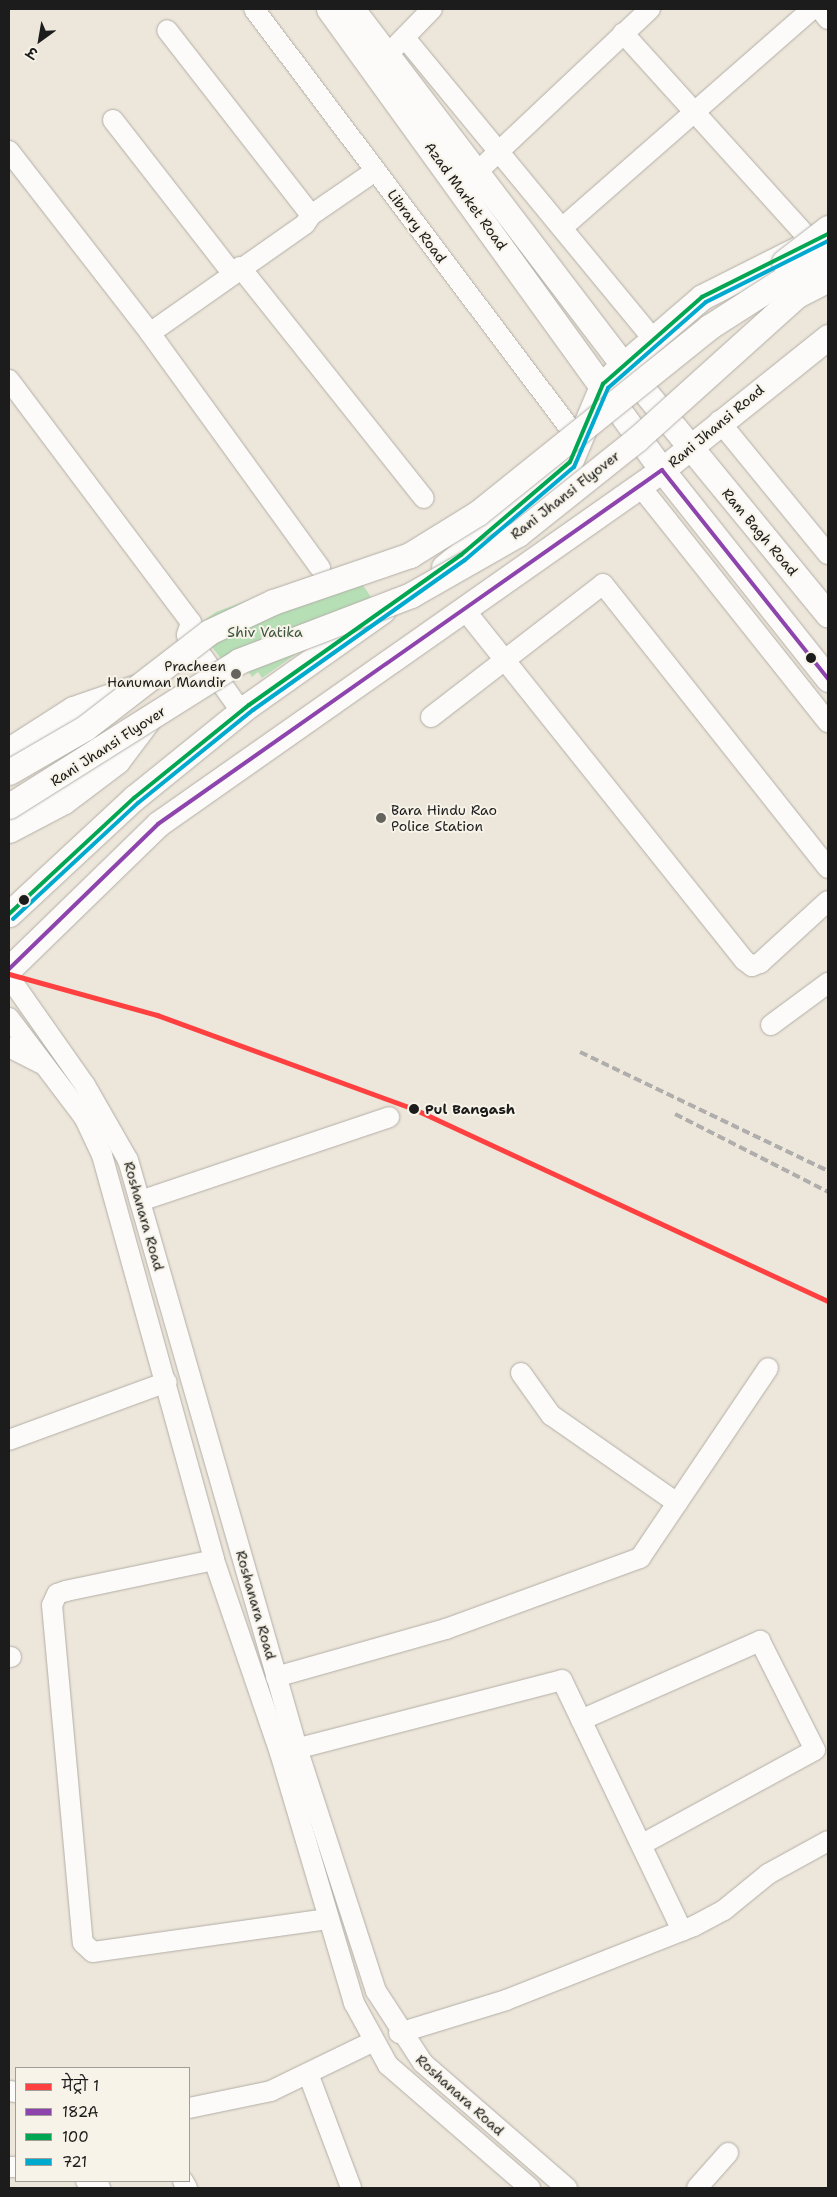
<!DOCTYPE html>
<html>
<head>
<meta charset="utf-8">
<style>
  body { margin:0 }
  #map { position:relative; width:837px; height:2197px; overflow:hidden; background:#ede6da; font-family:"Shantell Sans","Playpen Sans Deva",sans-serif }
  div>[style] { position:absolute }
  .green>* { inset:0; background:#b7dfb6 }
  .roads { filter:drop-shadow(0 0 1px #b2aea7) drop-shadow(0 0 1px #b2aea7) }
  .minor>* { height:20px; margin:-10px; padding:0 10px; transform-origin:10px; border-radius:10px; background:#fcfbf9 }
  .major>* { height:25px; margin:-12.5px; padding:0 12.5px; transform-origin:12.5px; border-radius:12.5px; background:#fcfbf9 }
  .rail>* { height:4px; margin-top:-2px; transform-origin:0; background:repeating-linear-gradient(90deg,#afaeac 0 8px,transparent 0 12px) }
  .bridges { filter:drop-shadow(0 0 1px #b2aea7) drop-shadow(0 0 1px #b2aea7) }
  .major-bridge>* { height:25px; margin:-12.5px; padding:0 12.5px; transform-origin:12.5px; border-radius:12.5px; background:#fcfbf9 }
  .bus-1>* { height:4px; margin:-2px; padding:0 2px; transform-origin:2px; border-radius:2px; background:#8e44ad }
  .bus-2>* { height:4px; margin:-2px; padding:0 2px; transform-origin:2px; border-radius:2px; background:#00a651 }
  .bus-3>* { height:4px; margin:-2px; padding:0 2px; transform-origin:2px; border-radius:2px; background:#00a9ce }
  .metro-1>* { height:5px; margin:-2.5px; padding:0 2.5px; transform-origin:2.5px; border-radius:2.5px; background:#ff4040 }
  .dots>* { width:14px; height:14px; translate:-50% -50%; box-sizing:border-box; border:2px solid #f7f3e8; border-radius:50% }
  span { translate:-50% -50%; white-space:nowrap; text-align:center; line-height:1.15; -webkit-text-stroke:4px #f7f3e8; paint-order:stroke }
  .street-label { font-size:14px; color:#1c1c1c }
  .park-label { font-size:14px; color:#3d5541 }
  .poi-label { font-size:14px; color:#1c1c1c }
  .right { translate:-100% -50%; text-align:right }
  .left { translate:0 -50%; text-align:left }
  .stop-label { font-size:14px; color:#1c1c1c; font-weight:700 }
  .frame { position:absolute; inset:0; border:10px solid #1c1c1c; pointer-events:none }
  .legend { position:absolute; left:15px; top:2067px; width:175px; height:115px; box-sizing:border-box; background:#f7f3e8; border:1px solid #9f9d96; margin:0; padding:6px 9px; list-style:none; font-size:15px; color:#1c1c1c }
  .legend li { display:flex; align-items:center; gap:10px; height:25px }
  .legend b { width:25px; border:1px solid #9f9d96 }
  .north { position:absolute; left:15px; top:15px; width:50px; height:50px; -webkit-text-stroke:4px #f7f3e8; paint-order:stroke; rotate:212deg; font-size:14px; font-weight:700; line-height:20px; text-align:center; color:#1c1c1c }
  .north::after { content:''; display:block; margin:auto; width:18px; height:22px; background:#1c1c1c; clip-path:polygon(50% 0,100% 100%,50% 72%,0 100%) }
</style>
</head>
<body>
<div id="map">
  <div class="green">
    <i style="clip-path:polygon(352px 569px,373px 600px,262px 678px,258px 672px,252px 677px,234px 651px,222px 660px,196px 626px,216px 612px,286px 586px)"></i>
  </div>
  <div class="roads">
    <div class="minor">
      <i style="left:254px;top:9px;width:542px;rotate:53.02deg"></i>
      <i style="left:820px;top:9px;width:13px;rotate:51deg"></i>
      <i style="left:623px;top:33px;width:282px;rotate:47.9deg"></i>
      <i style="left:405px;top:38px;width:390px;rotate:50.5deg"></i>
      <i style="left:395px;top:47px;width:53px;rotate:-45.8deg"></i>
      <i style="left:113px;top:120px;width:194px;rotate:52.1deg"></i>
      <i style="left:9px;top:151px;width:230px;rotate:52.2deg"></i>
      <i style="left:150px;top:333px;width:290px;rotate:54.1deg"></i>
      <i style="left:476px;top:173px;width:239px;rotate:-43.3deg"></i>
      <i style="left:311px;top:215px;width:78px;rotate:-34.5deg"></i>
      <i style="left:562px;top:228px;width:332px;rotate:-41.2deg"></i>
      <i style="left:240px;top:267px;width:295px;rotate:51.5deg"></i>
      <i style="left:150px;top:333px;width:189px;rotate:-35.1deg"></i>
      <i style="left:305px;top:224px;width:11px;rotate:-56deg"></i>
      <i style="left:311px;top:215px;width:234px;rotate:-127.9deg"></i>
      <i style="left:9px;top:380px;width:303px;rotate:53.1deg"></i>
      <i style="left:191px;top:622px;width:14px;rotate:107deg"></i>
      <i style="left:187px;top:635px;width:93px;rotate:54.6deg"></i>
      <i style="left:719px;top:421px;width:172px;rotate:50.7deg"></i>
      <i style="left:640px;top:486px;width:302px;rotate:51.5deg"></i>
      <i style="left:464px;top:609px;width:449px;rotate:51.4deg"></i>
      <i style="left:744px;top:960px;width:10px;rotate:37deg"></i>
      <i style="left:752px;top:966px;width:9px;rotate:-21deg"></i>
      <i style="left:760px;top:963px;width:92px;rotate:-42.4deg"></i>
      <i style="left:431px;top:717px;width:217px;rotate:-37.7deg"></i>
      <i style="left:603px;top:584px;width:362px;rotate:51.6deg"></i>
      <i style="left:9px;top:977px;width:132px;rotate:54.9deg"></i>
      <i style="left:85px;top:1085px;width:86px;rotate:60.2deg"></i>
      <i style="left:128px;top:1160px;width:612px;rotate:73.96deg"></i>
      <i style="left:297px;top:1748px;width:256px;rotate:72deg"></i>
      <i style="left:376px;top:1991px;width:86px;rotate:56.9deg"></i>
      <i style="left:423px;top:2063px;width:191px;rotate:41deg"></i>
      <i style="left:9px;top:1018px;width:124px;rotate:52.9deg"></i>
      <i style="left:84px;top:1117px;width:42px;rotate:64.7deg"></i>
      <i style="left:102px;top:1155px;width:420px;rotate:74.5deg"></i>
      <i style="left:214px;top:1560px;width:204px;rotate:71.1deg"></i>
      <i style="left:280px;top:1753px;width:261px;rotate:73.5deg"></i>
      <i style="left:354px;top:2003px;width:71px;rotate:61.3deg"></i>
      <i style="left:388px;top:2065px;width:188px;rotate:40.9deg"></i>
      <i style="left:771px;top:1025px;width:71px;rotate:-36.4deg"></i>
      <i style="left:9px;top:1047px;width:37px;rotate:27deg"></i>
      <i style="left:140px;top:1201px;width:263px;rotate:-18.6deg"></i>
      <i style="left:521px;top:1373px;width:52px;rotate:54.5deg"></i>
      <i style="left:551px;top:1415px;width:154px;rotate:34.9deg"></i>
      <i style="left:9px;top:1440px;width:168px;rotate:-20.2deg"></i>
      <i style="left:214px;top:1560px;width:151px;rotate:168.2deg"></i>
      <i style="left:66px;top:1591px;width:9px;rotate:162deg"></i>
      <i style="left:57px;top:1594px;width:12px;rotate:114deg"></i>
      <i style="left:52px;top:1605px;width:339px;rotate:84.8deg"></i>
      <i style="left:83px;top:1943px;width:13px;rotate:42deg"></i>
      <i style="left:93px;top:1952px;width:236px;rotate:-8deg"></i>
      <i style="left:9px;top:1657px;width:2px"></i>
      <i style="left:276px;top:1677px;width:177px;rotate:-15.8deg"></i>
      <i style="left:446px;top:1629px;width:207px;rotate:-20.1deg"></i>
      <i style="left:640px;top:1558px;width:229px;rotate:-56deg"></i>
      <i style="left:581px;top:1720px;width:196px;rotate:-23.8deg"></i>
      <i style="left:760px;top:1641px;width:122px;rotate:63.2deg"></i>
      <i style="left:815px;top:1750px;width:198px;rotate:151.4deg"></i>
      <i style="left:284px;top:1752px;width:287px;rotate:-14.5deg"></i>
      <i style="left:562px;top:1680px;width:278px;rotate:64.4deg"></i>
      <i style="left:399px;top:2033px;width:112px;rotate:-17.1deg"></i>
      <i style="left:506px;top:2000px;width:202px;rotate:-21.5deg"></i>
      <i style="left:694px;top:1926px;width:34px;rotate:-28deg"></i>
      <i style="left:724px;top:1910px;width:57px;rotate:-39.3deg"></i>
      <i style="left:768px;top:1874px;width:68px;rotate:-28.8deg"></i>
      <i style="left:309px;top:2076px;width:120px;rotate:69.4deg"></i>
      <i style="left:9px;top:2091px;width:7px;rotate:8deg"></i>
      <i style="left:189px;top:2108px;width:84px;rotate:-11.7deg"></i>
      <i style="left:271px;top:2091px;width:112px;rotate:-25.9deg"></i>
      <i style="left:9px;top:2167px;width:7px"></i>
      <i style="left:86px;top:2181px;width:16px;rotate:27deg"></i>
      <i style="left:183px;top:2181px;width:8px;rotate:60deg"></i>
      <i style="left:697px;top:2188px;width:47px;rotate:-48.5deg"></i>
    </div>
    <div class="major">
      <i style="left:329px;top:9px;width:569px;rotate:54.16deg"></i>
      <i style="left:662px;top:470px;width:267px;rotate:51.5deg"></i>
      <i style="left:352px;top:9px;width:447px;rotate:52.7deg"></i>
      <i style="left:623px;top:365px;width:323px;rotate:50.6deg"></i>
      <i style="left:444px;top:567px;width:164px;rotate:-39.8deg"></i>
      <i style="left:570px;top:462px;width:85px;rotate:-67.1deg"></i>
      <i style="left:603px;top:384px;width:28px;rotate:-44deg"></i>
      <i style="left:623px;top:365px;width:104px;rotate:-40.7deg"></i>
      <i style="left:702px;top:297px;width:112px;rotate:-26.6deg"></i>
      <i style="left:9px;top:750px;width:76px;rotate:-32.6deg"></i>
      <i style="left:73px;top:709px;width:65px;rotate:-19deg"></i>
      <i style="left:9px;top:830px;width:62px;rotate:-27.8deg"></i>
      <i style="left:64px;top:801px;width:66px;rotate:-37deg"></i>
      <i style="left:117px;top:761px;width:50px;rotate:-53.1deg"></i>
      <i style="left:9px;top:914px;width:171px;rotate:-42.9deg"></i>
      <i style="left:134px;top:798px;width:148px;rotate:-39deg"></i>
      <i style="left:249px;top:705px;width:164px;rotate:-35.3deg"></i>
      <i style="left:9px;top:969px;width:208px;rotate:-44.2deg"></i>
      <i style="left:158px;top:824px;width:616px;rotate:-35.08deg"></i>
      <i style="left:662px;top:470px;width:213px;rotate:-38.7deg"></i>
    </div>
  </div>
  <div class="rail">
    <i style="left:580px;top:1052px;width:275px;rotate:25.6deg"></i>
    <i style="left:675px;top:1114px;width:172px;rotate:27deg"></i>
  </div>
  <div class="bridges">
    <div class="major-bridge">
      <i style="left:784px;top:262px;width:56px;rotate:-37.7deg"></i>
      <i style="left:9px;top:772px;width:88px;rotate:-30.1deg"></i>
      <i style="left:85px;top:728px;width:157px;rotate:-37.7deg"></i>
      <i style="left:209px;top:632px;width:71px;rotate:-25.1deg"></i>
      <i style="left:273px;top:602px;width:145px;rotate:-18.9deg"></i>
      <i style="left:410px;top:555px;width:80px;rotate:-31.7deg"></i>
      <i style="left:478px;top:513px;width:297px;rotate:-38.8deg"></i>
      <i style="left:709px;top:327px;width:141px;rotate:-32.6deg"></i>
      <i style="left:9px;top:806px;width:272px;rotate:-32.2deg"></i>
      <i style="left:239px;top:661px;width:184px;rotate:-21deg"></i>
      <i style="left:411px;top:595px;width:123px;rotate:-29.7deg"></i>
      <i style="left:518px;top:534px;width:152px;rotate:-38.6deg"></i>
      <i style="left:637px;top:439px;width:215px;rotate:-42deg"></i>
      <i style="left:797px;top:295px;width:35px;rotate:-27deg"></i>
    </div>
  </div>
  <div class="bus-1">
    <i style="left:9px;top:969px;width:208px;rotate:-44.2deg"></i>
    <i style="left:158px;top:824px;width:616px;rotate:-35.08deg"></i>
    <i style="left:662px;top:470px;width:267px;rotate:51.5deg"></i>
  </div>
  <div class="bus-2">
    <i style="left:9px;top:914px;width:171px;rotate:-42.9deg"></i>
    <i style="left:134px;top:798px;width:148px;rotate:-39deg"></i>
    <i style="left:249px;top:705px;width:260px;rotate:-35.3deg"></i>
    <i style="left:461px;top:555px;width:143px;rotate:-40.5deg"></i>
    <i style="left:570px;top:462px;width:85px;rotate:-67.1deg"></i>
    <i style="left:603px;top:384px;width:132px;rotate:-41.3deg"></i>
    <i style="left:702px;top:297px;width:141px;rotate:-26.6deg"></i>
  </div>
  <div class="bus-3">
    <i style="left:13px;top:919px;width:171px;rotate:-42.9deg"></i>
    <i style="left:138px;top:803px;width:148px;rotate:-39deg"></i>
    <i style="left:253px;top:710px;width:260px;rotate:-35.3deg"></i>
    <i style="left:465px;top:560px;width:143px;rotate:-40.5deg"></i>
    <i style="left:574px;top:467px;width:86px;rotate:-66.7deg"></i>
    <i style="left:608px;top:388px;width:130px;rotate:-41.3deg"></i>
    <i style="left:706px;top:302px;width:136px;rotate:-26.6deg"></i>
  </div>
  <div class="metro-1">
    <i style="left:9px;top:974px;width:154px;rotate:15.5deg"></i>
    <i style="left:157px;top:1015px;width:274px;rotate:20.1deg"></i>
    <i style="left:414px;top:1109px;width:456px;rotate:24.9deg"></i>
  </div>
  <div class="dots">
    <i style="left:811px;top:658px;background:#1c1c1c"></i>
    <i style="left:236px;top:674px;background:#65635e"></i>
    <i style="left:381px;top:818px;background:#65635e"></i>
    <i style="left:24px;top:900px;background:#1c1c1c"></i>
    <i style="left:414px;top:1109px;background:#1c1c1c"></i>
  </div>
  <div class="street-label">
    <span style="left:466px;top:196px;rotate:54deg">Azad Market Road</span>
    <span style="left:417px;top:226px;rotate:53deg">Library Road</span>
    <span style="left:716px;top:426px;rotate:-40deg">Rani Jhansi Road</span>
    <span style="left:565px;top:495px;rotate:-38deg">Rani Jhansi Flyover</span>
    <span style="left:760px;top:532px;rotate:50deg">Ram Bagh Road</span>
    <span style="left:108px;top:746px;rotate:-33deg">Rani Jhansi Flyover</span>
    <span style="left:144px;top:1216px;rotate:74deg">Roshanara Road</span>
    <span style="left:256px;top:1605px;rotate:74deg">Roshanara Road</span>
    <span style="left:460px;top:2095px;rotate:42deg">Roshanara Road</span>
  </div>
  <div class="park-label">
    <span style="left:265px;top:632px">Shiv Vatika</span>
  </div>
  <div class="poi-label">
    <span class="right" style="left:226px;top:674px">Pracheen<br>Hanuman Mandir</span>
    <span class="left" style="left:391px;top:818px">Bara Hindu Rao<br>Police Station</span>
  </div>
  <div class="stop-label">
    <span class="left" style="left:425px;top:1109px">Pul Bangash</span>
  </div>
  <div class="frame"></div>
  <ul class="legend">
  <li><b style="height:6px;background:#ff4040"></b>मेट्रो 1</li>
  <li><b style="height:6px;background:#8e44ad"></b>182A</li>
  <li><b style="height:6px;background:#00a651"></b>100</li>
  <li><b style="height:6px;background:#00a9ce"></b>721</li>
  </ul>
  <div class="north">उ</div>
</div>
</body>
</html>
